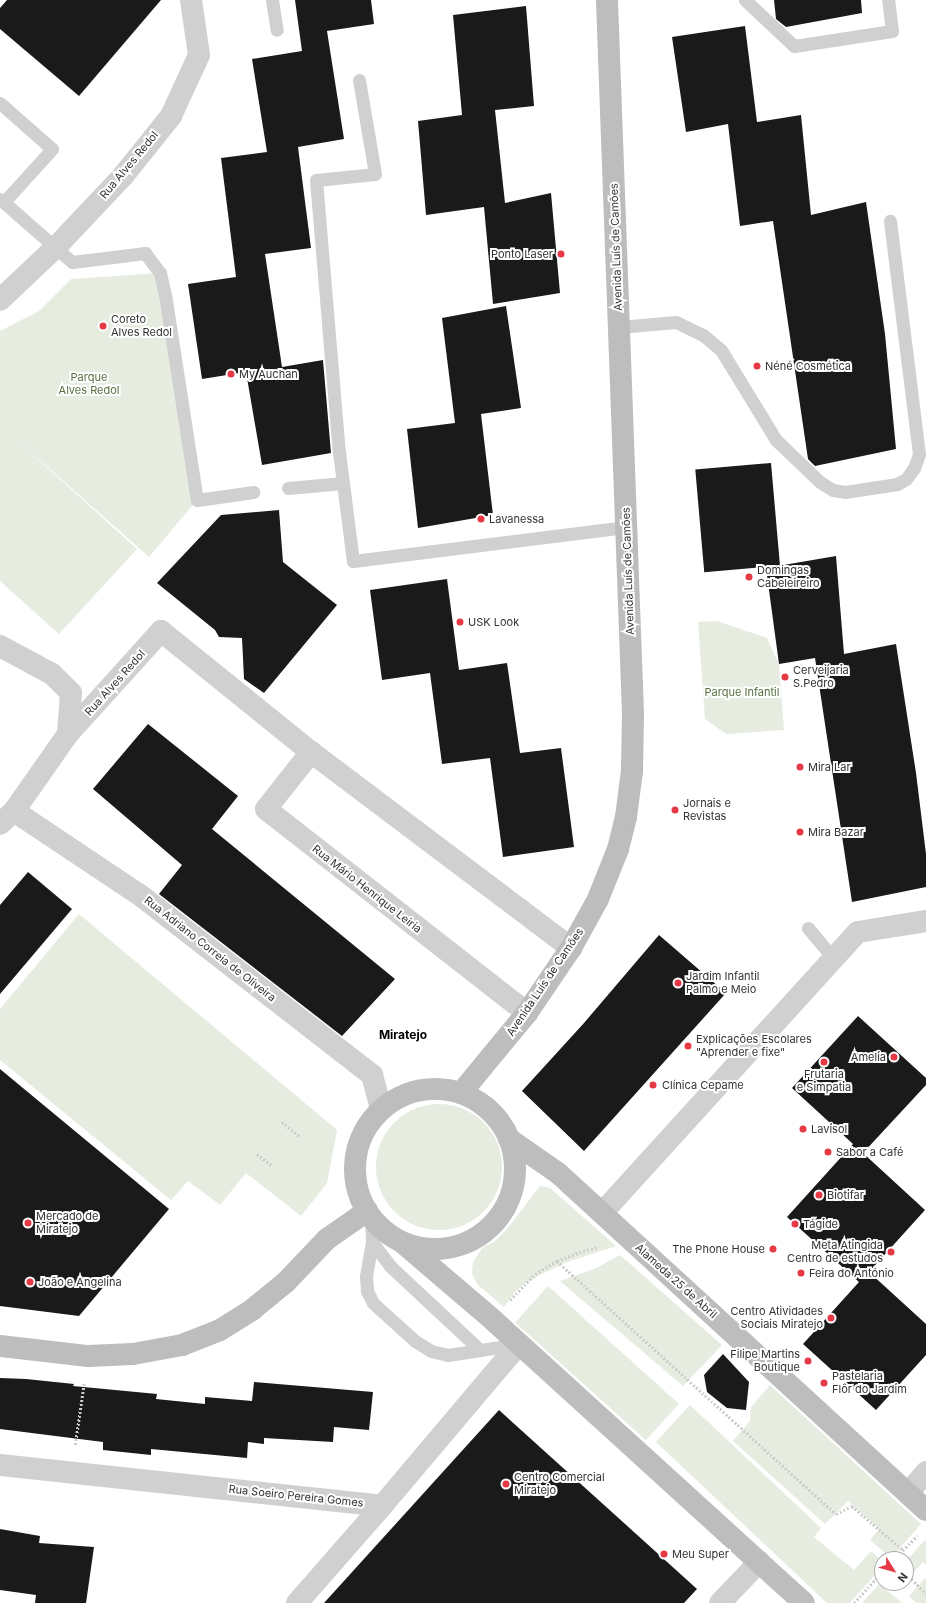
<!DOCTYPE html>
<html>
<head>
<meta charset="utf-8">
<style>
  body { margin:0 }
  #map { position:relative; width:926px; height:1603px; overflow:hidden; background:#fff; font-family:Inter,sans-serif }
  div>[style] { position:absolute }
  .green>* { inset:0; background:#e6ecdf; transform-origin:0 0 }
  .round { border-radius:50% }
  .building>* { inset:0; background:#1a1a1a; transform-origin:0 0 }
  .path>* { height:2.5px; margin-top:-1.25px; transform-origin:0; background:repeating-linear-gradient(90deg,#cdcdcd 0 2px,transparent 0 4px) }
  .lane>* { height:13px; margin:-6.5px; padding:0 6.5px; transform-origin:6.5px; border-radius:6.5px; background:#d0d0d0 }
  .street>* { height:22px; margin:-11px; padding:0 11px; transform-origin:11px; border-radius:11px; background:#d0d0d0 }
  .secondary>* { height:22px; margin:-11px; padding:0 11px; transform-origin:11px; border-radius:11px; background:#bdbdbd }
  .secondary>.ring { margin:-11px; padding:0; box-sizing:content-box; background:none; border:22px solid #bdbdbd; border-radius:50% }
  .dots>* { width:11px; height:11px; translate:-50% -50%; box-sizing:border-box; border:2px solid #fff; border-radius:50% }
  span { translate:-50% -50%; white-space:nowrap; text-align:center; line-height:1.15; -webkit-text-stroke:4px #fff; paint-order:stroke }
  .street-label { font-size:11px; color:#333 }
  .poi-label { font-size:11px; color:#333 }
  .right { translate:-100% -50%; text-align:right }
  .left { translate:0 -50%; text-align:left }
  .park-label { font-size:11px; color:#56703f }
  .neighbourhood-label { font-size:12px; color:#000; font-weight:700 }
  .north { position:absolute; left:874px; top:1551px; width:40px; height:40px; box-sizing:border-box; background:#fff; border:1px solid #adadad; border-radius:50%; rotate:127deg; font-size:11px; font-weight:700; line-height:16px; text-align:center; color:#333 }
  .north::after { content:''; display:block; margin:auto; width:14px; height:18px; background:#e63946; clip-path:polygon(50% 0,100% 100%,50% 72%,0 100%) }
</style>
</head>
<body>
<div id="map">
  <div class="green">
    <i style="clip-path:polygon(160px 273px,197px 500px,149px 557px,8px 432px,137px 549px,59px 634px,0 581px,0 331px,39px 311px,71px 279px)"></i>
    <i style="clip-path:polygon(717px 621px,767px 638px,779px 664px,784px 730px,726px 734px,705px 719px,698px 622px)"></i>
    <i style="clip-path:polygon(79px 914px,337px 1130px,327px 1183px,301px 1216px,246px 1173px,220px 1205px,188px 1181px,171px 1200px,0 1060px,0 1009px)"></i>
    <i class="round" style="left:376px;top:1104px;width:126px;height:126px"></i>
    <i style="clip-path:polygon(540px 1186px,550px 1188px,616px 1246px,567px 1262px,540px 1275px,524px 1284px,515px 1292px,504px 1307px,478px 1285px,472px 1274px,473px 1262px,483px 1247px,494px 1242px,506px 1230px)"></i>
    <i style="clip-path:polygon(620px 1255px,722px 1345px,683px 1386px,560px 1281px,594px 1269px)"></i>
    <i style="left:548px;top:1286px;width:176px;height:49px;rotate:42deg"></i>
    <i style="clip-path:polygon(770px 1385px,921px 1524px,891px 1558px,870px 1540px,879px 1529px,848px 1501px,825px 1524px,733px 1441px,750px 1421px,751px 1407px)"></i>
    <i style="clip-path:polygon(690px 1405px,821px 1528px,814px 1537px,854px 1570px,871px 1551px,882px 1561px,882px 1567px,850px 1603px,827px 1603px,656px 1442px)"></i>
    <i style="clip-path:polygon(926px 1539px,926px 1565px,923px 1562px,906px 1581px,906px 1561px)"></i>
    <i style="clip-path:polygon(926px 1577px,926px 1603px,917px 1603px,909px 1596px)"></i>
    <i style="clip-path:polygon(879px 1584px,902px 1603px,862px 1603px)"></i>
  </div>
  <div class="building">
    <i style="clip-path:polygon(7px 0,161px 0,79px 96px,0 29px,0 8px)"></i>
    <i style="clip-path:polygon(295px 0,371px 0,374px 24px,327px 31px,344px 139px,298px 147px,311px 248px,265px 254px,282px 367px,323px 360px,331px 453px,262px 465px,246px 372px,202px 379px,188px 284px,236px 277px,221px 158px,267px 152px,252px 59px,302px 51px)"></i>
    <i style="clip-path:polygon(774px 0,861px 0,862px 13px,786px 27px,776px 19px)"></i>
    <i style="clip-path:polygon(526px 6px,534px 106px,495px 110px,505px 203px,551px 193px,560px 293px,493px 304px,484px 207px,426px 215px,418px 121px,462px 115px,453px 15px)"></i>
    <i style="clip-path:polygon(745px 26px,757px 122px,801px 115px,811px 215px,866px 202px,885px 334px,896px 449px,815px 466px,808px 459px,773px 221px,740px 226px,728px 124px,686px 132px,672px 37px)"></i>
    <i style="clip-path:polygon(506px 306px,521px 408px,481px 414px,493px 515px,418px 528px,407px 429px,455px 423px,442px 318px)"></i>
    <i style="left:771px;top:463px;width:103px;height:76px;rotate:85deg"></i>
    <i style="clip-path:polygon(279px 510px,283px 562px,337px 605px,264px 693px,244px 679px,242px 638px,219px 637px,215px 630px,157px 583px,221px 515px)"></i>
    <i style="clip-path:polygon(836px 556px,844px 654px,896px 644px,916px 773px,926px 854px,926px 887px,852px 902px,815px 658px,779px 664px,766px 568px)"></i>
    <i style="clip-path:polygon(447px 579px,459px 670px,507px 663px,520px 753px,561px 748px,574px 847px,503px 857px,490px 758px,442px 764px,430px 673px,382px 680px,370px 590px)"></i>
    <i style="clip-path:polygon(148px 724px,238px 796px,212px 829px,395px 979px,342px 1036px,159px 894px,182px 865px,93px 789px)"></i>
    <i style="clip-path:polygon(28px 872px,72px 909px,0 994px,0 905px)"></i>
    <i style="clip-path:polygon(659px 935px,726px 993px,584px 1151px,522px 1091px,584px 1023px)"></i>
    <i style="clip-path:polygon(858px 1016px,926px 1078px,926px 1085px,863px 1153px,925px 1210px,869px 1272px,926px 1324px,926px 1355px,876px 1410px,803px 1344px,859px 1282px,787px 1217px,853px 1144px,792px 1088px)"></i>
    <i style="clip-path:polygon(0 1069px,169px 1209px,79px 1316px,0 1306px)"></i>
    <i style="clip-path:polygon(723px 1354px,749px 1382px,746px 1410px,727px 1408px,707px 1392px,704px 1375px)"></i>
    <i style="clip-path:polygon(0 1378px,26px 1379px,74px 1384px,73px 1386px,157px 1394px,156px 1399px,205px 1404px,205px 1397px,252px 1401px,254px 1382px,373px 1392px,369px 1430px,334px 1427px,333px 1442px,264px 1438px,264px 1444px,248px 1442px,247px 1458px,151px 1449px,151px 1455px,103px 1450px,103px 1442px,0 1429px)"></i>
    <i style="clip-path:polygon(499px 1410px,697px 1589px,684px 1603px,324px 1603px)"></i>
    <i style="clip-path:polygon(0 1529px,40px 1536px,39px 1543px,94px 1547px,86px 1603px,35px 1603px,36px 1595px,0 1590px)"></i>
  </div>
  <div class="path">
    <i style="left:282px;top:1122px;width:22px;rotate:39deg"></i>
    <i style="left:257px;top:1154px;width:20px;rotate:37deg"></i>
    <i style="left:557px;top:1261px;width:28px;rotate:-21deg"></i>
    <i style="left:583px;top:1251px;width:16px;rotate:-15deg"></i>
    <i style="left:510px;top:1300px;width:36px;rotate:-46deg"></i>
    <i style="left:535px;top:1274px;width:26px;rotate:-31deg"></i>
    <i style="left:557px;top:1261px;width:377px;rotate:42.2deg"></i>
    <i style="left:836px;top:1514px;width:18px;rotate:-27deg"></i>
    <i style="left:852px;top:1506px;width:67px;rotate:40.8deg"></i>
    <i style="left:75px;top:1445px;width:63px;rotate:-81.7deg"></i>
    <i style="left:894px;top:1559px;width:33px;rotate:-45deg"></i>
    <i style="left:906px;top:1573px;width:29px;rotate:46deg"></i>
    <i style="left:854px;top:1603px;width:42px;rotate:-47.9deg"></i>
  </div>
  <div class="lane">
    <i style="left:272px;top:0;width:30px;rotate:81deg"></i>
    <i style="left:745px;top:0;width:67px;rotate:43.2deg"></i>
    <i style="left:794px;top:46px;width:99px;rotate:-8.7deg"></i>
    <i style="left:892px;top:31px;width:31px;rotate:-97deg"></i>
    <i style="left:359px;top:80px;width:95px;rotate:80.3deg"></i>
    <i style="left:375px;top:174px;width:59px;rotate:174.2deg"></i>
    <i style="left:316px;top:180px;width:273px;rotate:85.2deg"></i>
    <i style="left:339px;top:452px;width:110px;rotate:82.7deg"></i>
    <i style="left:353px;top:561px;width:275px;rotate:-7.1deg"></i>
    <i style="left:0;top:103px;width:69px;rotate:41.5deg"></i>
    <i style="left:52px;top:149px;width:72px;rotate:132.2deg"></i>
    <i style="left:0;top:199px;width:96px;rotate:41.2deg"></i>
    <i style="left:72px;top:262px;width:74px;rotate:-7deg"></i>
    <i style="left:145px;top:253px;width:25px;rotate:53deg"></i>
    <i style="left:160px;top:273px;width:22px;rotate:77deg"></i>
    <i style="left:165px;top:294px;width:208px;rotate:81.2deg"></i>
    <i style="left:197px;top:500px;width:57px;rotate:-8.1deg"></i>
    <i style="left:619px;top:327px;width:57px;rotate:-5deg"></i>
    <i style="left:676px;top:322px;width:30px;rotate:26deg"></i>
    <i style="left:703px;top:335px;width:23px;rotate:40deg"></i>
    <i style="left:721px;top:350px;width:105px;rotate:58.6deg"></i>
    <i style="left:776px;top:440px;width:61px;rotate:43.7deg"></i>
    <i style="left:820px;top:482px;width:15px;rotate:32deg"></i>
    <i style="left:833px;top:490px;width:12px;rotate:9deg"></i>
    <i style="left:845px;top:492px;width:53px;rotate:-8.7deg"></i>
    <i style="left:897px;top:484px;width:10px;rotate:-29deg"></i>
    <i style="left:906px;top:479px;width:14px;rotate:-54deg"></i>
    <i style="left:914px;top:468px;width:15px;rotate:-70deg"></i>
    <i style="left:919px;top:454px;width:235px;rotate:-97.1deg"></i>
    <i style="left:288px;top:488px;width:55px;rotate:-5.2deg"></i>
    <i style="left:808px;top:928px;width:39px;rotate:50deg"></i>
    <i style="left:371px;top:1220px;width:22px;rotate:87deg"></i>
    <i style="left:372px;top:1242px;width:30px;rotate:53deg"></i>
    <i style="left:390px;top:1266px;width:123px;rotate:43deg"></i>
    <i style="left:372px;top:1242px;width:35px;rotate:100deg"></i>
    <i style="left:366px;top:1276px;width:15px;rotate:86deg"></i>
    <i style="left:367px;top:1291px;width:13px;rotate:63deg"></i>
    <i style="left:373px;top:1303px;width:57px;rotate:42.1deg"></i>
    <i style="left:415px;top:1341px;width:19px;rotate:32deg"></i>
    <i style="left:431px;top:1351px;width:17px;rotate:13deg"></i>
    <i style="left:448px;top:1355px;width:72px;rotate:-8.8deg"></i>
  </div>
  <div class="street">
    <i style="left:0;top:300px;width:77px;rotate:-43.4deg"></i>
    <i style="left:56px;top:247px;width:98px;rotate:-46.7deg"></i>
    <i style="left:123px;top:176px;width:77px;rotate:-51.3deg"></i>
    <i style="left:171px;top:116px;width:67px;rotate:-65.3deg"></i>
    <i style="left:199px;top:55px;width:56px;rotate:-98.3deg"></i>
    <i style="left:0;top:646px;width:59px;rotate:28.3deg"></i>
    <i style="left:52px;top:674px;width:27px;rotate:45deg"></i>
    <i style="left:71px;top:693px;width:41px;rotate:94.2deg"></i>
    <i style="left:14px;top:811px;width:151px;rotate:33.7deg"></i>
    <i style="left:140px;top:895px;width:294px;rotate:37.8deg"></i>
    <i style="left:372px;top:1075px;width:35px;rotate:75deg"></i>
    <i style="left:0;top:824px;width:19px;rotate:-43deg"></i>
    <i style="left:14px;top:811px;width:94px;rotate:-55deg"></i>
    <i style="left:68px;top:734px;width:139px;rotate:-47.9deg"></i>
    <i style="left:161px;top:631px;width:193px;rotate:38.9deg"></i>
    <i style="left:527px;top:1013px;width:331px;rotate:-142deg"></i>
    <i style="left:266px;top:809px;width:73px;rotate:-51.7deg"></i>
    <i style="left:311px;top:752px;width:326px;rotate:37deg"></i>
    <i style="left:602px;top:1213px;width:380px;rotate:-47.7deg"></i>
    <i style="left:858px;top:932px;width:69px;rotate:-9.2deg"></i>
    <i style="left:0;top:1465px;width:384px;rotate:6.1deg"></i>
    <i style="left:382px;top:1506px;width:212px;rotate:-49.8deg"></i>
    <i style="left:908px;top:1493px;width:28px;rotate:-49deg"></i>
    <i style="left:297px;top:1603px;width:129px;rotate:-48.8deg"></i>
    <i style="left:720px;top:1603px;width:57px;rotate:-46.4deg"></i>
  </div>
  <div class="secondary">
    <i class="ring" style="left:355px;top:1089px;width:138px;height:138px"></i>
    <i style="left:461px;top:1093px;width:104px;rotate:-50.5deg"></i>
    <i style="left:527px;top:1013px;width:78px;rotate:-55.9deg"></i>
    <i style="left:571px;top:948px;width:56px;rotate:-61.1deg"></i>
    <i style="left:598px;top:899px;width:54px;rotate:-68.2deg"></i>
    <i style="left:618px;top:849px;width:33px;rotate:-76deg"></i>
    <i style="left:626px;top:817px;width:46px;rotate:-82.6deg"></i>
    <i style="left:632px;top:771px;width:57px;rotate:-89deg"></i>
    <i style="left:633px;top:714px;width:714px;rotate:-92.09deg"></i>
    <i style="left:509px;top:1139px;width:60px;rotate:34.8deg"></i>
    <i style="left:558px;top:1173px;width:499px;rotate:42.5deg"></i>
    <i style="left:403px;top:1243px;width:118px;rotate:40.5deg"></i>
    <i style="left:493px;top:1320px;width:420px;rotate:42.3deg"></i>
    <i style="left:0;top:1346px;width:89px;rotate:6.5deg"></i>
    <i style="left:88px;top:1356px;width:45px;rotate:-2.5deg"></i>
    <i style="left:133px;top:1354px;width:50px;rotate:-10.4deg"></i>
    <i style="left:182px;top:1345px;width:41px;rotate:-21.5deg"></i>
    <i style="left:220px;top:1330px;width:39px;rotate:-32deg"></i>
    <i style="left:253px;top:1309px;width:43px;rotate:-39.3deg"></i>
    <i style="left:286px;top:1282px;width:59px;rotate:-46.4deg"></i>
    <i style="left:327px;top:1239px;width:49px;rotate:-35deg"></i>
  </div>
  <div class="dots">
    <i style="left:561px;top:254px;background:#e63946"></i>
    <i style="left:103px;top:326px;background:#e63946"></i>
    <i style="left:757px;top:366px;background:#e63946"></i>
    <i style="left:231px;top:374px;background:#e63946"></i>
    <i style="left:481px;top:519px;background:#e63946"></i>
    <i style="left:749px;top:577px;background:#e63946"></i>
    <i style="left:460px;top:622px;background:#e63946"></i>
    <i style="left:785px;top:677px;background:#e63946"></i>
    <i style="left:800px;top:767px;background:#e63946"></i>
    <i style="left:675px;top:810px;background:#e63946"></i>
    <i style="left:800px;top:832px;background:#e63946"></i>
    <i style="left:678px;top:983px;background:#e63946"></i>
    <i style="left:688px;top:1046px;background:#e63946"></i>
    <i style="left:894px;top:1057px;background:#e63946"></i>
    <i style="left:824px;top:1062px;background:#e63946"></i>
    <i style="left:653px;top:1085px;background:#e63946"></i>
    <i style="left:803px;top:1129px;background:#e63946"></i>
    <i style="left:828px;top:1152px;background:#e63946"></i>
    <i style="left:819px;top:1195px;background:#e63946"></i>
    <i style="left:28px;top:1223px;background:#e63946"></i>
    <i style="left:795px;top:1224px;background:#e63946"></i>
    <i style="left:773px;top:1249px;background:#e63946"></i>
    <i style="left:891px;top:1252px;background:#e63946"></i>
    <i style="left:801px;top:1273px;background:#e63946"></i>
    <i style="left:30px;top:1282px;background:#e63946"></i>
    <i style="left:831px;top:1318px;background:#e63946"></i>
    <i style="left:808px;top:1361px;background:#e63946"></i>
    <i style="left:824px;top:1383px;background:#e63946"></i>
    <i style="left:506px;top:1484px;background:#e63946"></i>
    <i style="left:664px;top:1554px;background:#e63946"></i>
  </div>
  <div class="street-label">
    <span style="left:129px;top:165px;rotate:-50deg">Rua Alves Redol</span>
    <span style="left:616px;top:247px;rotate:-92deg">Avenida Luís de Camões</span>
    <span style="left:628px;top:571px;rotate:-92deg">Avenida Luís de Camões</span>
    <span style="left:115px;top:683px;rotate:-48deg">Rua Alves Redol</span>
    <span style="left:367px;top:889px;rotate:38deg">Rua Mário Henrique Leiria</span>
    <span style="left:210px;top:949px;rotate:38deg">Rua Adriano Correia de Oliveira</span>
    <span style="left:545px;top:982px;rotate:-56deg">Avenida Luís de Camões</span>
    <span style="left:676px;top:1281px;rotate:42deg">Alameda 25 de Abril</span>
    <span style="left:296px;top:1496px;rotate:6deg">Rua Soeiro Pereira Gomes</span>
  </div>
  <div class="poi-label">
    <span class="right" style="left:553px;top:254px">Ponto Laser</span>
    <span class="left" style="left:111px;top:326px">Coreto<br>Alves Redol</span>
    <span class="left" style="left:765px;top:366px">Néné Cosmética</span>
    <span class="left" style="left:239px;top:374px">My Auchan</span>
    <span class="left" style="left:489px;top:519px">Lavanessa</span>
    <span class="left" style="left:757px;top:577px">Domingas<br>Cabeleireiro</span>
    <span class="left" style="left:468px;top:622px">USK Look</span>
    <span class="left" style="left:793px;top:677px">Cerveijaria<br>S.Pedro</span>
    <span class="left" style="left:808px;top:767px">Mira Lar</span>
    <span class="left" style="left:683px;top:810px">Jornais e<br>Revistas</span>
    <span class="left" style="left:808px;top:832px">Mira Bazar</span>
    <span class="left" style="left:686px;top:983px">Jardim Infantil<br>Palmo e Meio</span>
    <span class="left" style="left:696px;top:1046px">Explicações Escolares<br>"Aprender e fixe"</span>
    <span class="right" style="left:886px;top:1057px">Amelia</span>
    <span style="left:824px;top:1081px">Frutaria<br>e Simpatia</span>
    <span class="left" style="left:662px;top:1085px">Clínica Cepame</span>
    <span class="left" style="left:811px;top:1129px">Lavisol</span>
    <span class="left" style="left:836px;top:1152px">Sabor a Café</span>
    <span class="left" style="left:827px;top:1195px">Biotifar</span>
    <span class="left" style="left:36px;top:1223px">Mercado de<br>Miratejo</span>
    <span class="left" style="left:803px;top:1224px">Tágide</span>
    <span class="right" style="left:883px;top:1252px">Meta Atingida<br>Centro de estudos</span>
    <span class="right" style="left:765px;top:1249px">The Phone House</span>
    <span class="left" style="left:809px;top:1273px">Feira do António</span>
    <span class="left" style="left:38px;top:1282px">João e Angelina</span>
    <span class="right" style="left:823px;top:1318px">Centro Atividades<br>Sociais Miratejo</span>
    <span class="right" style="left:800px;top:1361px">Filipe Martins<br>Boutique</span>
    <span class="left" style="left:832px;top:1383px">Pastelaria<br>Flôr do Jardim</span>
    <span class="left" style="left:514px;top:1484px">Centro Comercial<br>Miratejo</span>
    <span class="left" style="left:672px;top:1554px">Meu Super</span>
  </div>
  <div class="park-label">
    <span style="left:89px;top:384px">Parque<br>Alves Redol</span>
    <span style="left:742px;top:692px">Parque Infantil</span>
  </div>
  <div class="neighbourhood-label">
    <span style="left:403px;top:1035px">Miratejo</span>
  </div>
  <div class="north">N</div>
</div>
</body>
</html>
